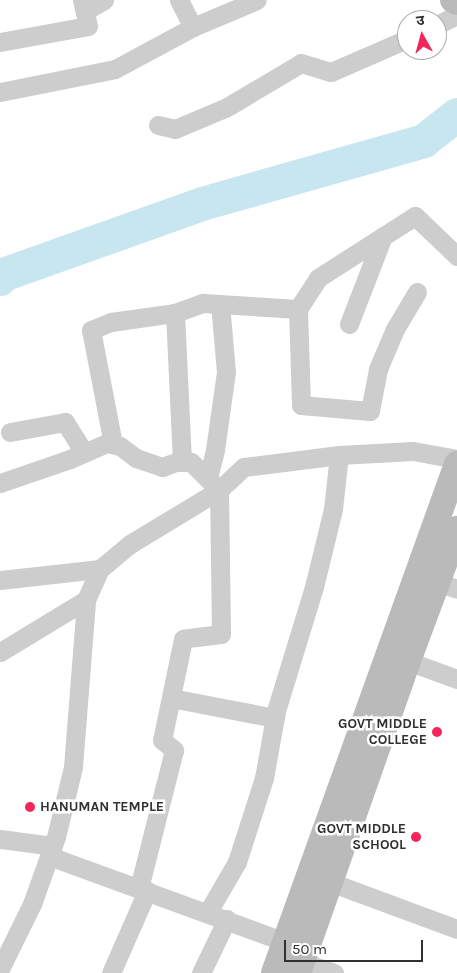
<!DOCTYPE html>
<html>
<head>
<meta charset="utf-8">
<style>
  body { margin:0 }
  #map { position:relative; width:457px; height:973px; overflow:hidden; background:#fff; font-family:Karla,"Noto Sans Devanagari",sans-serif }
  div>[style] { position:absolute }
  .river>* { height:34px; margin:-17px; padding:0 17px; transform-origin:17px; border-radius:17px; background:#c7e6ef }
  .street>* { height:19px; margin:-9.5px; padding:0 9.5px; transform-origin:9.5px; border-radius:9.5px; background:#cdcdcd }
  .secondary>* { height:26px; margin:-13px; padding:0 13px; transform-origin:13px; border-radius:13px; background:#bababa }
  .dots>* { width:14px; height:14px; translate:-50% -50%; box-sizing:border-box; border:2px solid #fff; border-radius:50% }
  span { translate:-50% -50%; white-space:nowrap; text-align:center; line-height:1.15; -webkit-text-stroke:5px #fff; paint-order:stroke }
  .poi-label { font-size:14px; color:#303030; font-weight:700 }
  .right { translate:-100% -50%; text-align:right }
  .left { translate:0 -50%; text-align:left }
  .north { position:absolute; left:397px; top:10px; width:50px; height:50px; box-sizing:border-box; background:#fff; border:1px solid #acacac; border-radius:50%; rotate:353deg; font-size:14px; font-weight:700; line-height:20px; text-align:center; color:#303030 }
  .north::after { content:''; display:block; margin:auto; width:18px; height:22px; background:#f32559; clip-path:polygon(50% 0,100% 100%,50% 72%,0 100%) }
  .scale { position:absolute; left:284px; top:940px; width:139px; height:22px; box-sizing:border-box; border:2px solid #303030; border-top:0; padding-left:6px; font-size:15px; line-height:18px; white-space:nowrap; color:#303030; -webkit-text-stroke:4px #fff; paint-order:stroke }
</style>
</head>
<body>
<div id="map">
  <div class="river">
    <i style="left:0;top:279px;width:5px;rotate:-53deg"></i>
    <i style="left:3px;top:275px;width:211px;rotate:-19.6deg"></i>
    <i style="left:202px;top:204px;width:231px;rotate:-15.8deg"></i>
    <i style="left:424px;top:141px;width:42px;rotate:-38.2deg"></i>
  </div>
  <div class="street">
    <i style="left:179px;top:0;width:30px;rotate:63deg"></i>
    <i style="left:85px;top:11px;width:22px;rotate:-30deg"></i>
    <i style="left:437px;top:25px;width:22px;rotate:-27deg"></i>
    <i style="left:0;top:42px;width:89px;rotate:-10.3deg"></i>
    <i style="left:88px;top:26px;width:27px;rotate:-103deg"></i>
    <i style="left:0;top:92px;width:117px;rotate:-11.3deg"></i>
    <i style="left:115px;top:69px;width:89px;rotate:-28.3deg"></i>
    <i style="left:193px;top:27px;width:69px;rotate:-22.9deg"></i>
    <i style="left:158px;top:125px;width:17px;rotate:13deg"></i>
    <i style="left:175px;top:129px;width:56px;rotate:-22.9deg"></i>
    <i style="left:227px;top:107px;width:86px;rotate:-30.7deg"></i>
    <i style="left:301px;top:63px;width:31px;rotate:17deg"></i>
    <i style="left:331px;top:72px;width:83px;rotate:-23.5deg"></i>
    <i style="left:298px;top:309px;width:96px;rotate:88.2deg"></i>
    <i style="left:301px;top:405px;width:69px;rotate:5deg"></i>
    <i style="left:370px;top:411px;width:43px;rotate:-79.2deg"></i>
    <i style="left:378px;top:369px;width:43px;rotate:-67deg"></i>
    <i style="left:395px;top:329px;width:43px;rotate:-59.3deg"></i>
    <i style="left:175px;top:313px;width:149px;rotate:87.3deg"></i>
    <i style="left:349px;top:324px;width:94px;rotate:-68.9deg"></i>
    <i style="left:10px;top:432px;width:56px;rotate:-10.3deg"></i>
    <i style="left:65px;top:422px;width:36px;rotate:58deg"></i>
    <i style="left:113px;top:444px;width:116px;rotate:-100.9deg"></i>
    <i style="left:91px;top:330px;width:22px;rotate:-22deg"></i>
    <i style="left:111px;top:322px;width:65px;rotate:-8deg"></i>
    <i style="left:175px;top:313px;width:30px;rotate:-20deg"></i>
    <i style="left:203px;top:303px;width:95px;rotate:3.6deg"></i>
    <i style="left:298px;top:309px;width:37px;rotate:-57deg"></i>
    <i style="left:318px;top:278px;width:115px;rotate:-32.6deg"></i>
    <i style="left:415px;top:216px;width:58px;rotate:43.6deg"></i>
    <i style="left:208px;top:478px;width:29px;rotate:-76deg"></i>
    <i style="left:215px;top:450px;width:79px;rotate:-82deg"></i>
    <i style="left:226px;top:372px;width:68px;rotate:-95deg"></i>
    <i style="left:0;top:483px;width:74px;rotate:-18.9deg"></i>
    <i style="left:70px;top:459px;width:40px;rotate:-23.4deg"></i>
    <i style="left:107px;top:443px;width:13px;rotate:13deg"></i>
    <i style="left:120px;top:446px;width:20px;rotate:37deg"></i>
    <i style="left:136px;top:458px;width:28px;rotate:19deg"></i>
    <i style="left:162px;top:467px;width:15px;rotate:-20deg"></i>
    <i style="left:176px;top:462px;width:15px"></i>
    <i style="left:191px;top:462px;width:40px;rotate:45deg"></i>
    <i style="left:219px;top:490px;width:144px;rotate:89.2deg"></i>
    <i style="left:221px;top:634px;width:38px;rotate:173deg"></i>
    <i style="left:183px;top:639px;width:103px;rotate:101.7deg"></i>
    <i style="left:162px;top:740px;width:16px;rotate:40deg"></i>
    <i style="left:174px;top:750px;width:142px;rotate:104.2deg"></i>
    <i style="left:0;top:580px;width:101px;rotate:-6.3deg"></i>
    <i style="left:437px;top:582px;width:21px;rotate:19deg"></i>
    <i style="left:0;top:652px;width:100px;rotate:-31.2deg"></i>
    <i style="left:397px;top:657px;width:64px;rotate:20.1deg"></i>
    <i style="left:171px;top:698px;width:106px;rotate:10.9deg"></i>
    <i style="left:0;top:839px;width:53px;rotate:7.5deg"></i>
    <i style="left:49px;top:856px;width:251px;rotate:20deg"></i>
    <i style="left:330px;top:882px;width:135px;rotate:20.3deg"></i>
    <i style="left:208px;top:912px;width:58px;rotate:-59.9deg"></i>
    <i style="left:237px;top:862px;width:88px;rotate:-72.2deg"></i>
    <i style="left:264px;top:778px;width:68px;rotate:-79.8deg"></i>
    <i style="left:276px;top:711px;width:130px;rotate:-73deg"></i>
    <i style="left:314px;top:587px;width:80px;rotate:-76.3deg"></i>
    <i style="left:333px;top:509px;width:54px;rotate:-83.7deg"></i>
    <i style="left:302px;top:962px;width:34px;rotate:19deg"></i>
    <i style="left:0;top:969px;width:72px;rotate:-63.8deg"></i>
    <i style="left:32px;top:904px;width:71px;rotate:-70.3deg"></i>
    <i style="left:56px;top:837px;width:72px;rotate:-76.3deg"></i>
    <i style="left:73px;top:767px;width:168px;rotate:-85.5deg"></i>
    <i style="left:86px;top:600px;width:34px;rotate:-66deg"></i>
    <i style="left:100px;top:569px;width:39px;rotate:-40deg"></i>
    <i style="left:130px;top:544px;width:104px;rotate:-31.2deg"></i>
    <i style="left:219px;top:490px;width:34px;rotate:-43deg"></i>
    <i style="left:244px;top:467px;width:96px;rotate:-7.2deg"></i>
    <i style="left:339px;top:455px;width:74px;rotate:-3.1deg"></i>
    <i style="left:413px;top:451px;width:45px;rotate:10.3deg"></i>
    <i style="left:111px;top:973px;width:90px;rotate:-66.3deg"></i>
    <i style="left:201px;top:973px;width:60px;rotate:-64.3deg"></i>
  </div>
  <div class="secondary">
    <i style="left:453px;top:0;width:4px;rotate:27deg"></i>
    <i style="left:274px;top:973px;width:541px;rotate:-70.23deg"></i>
    <i style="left:298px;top:973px;width:314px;rotate:-70.6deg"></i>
    <i style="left:402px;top:677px;width:158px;rotate:-69.6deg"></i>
  </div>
  <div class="dots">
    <i style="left:437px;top:732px;background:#f32559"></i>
    <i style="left:30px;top:807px;background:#f32559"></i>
    <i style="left:416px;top:837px;background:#f32559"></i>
  </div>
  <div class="poi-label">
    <span class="right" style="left:427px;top:732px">GOVT MIDDLE<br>COLLEGE</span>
    <span class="left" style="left:40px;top:807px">HANUMAN TEMPLE</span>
    <span class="right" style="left:406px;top:837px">GOVT MIDDLE<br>SCHOOL</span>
  </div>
  <div class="north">उ</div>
  <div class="scale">50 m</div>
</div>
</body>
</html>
